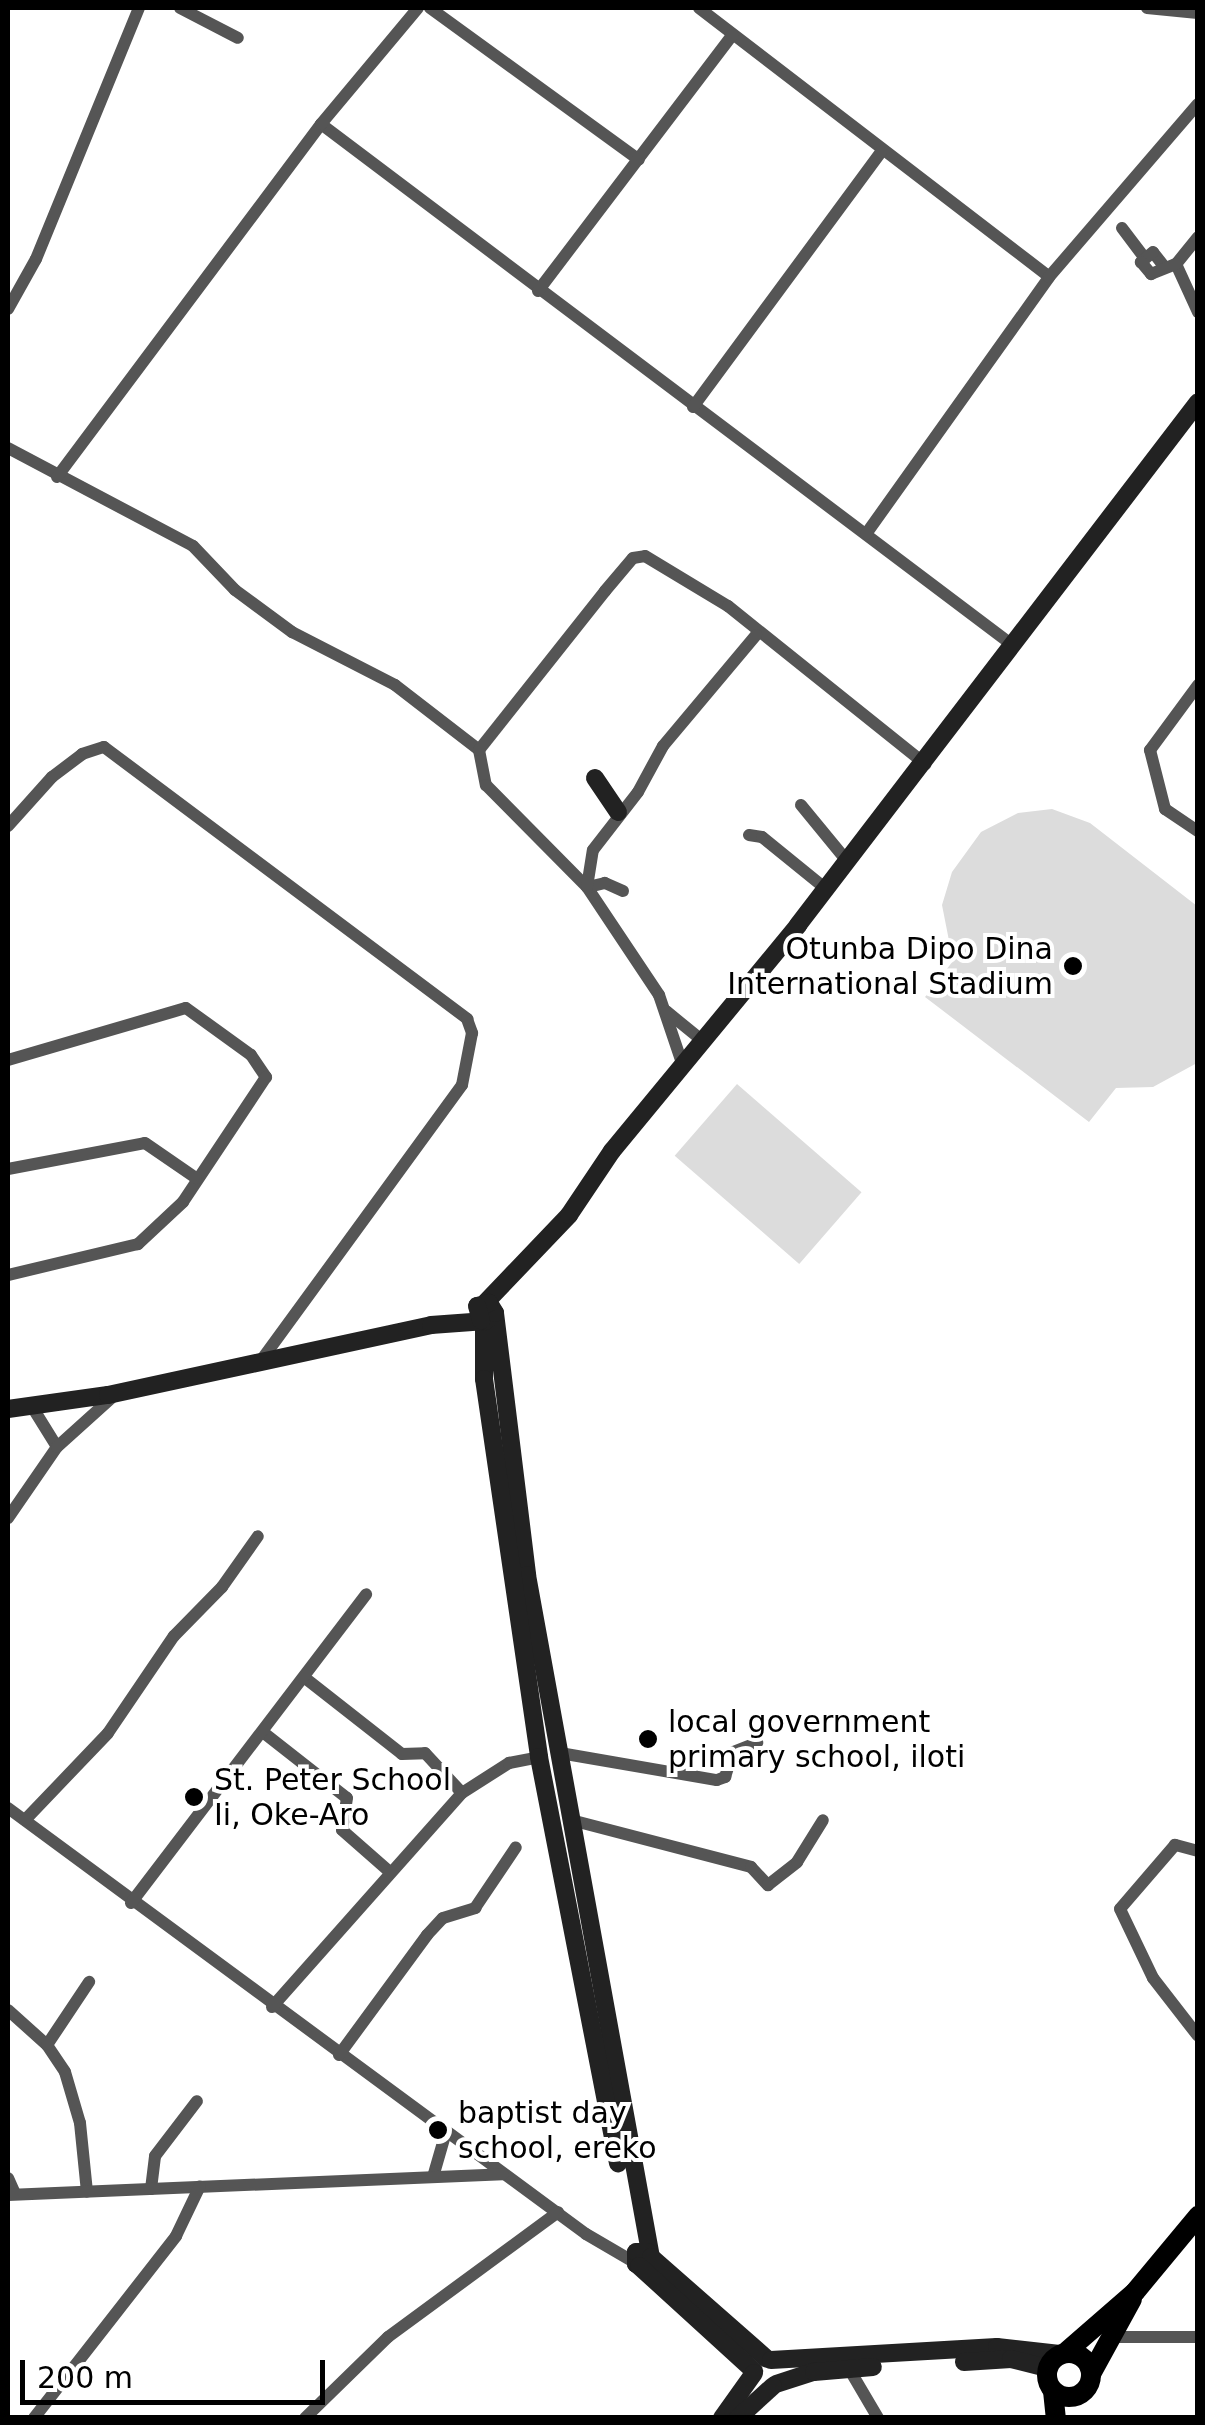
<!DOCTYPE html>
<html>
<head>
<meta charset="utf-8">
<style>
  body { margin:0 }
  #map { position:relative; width:1205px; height:2425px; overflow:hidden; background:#fff; font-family:"DejaVu Sans",sans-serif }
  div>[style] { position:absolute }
  .green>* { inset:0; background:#dcdcdc; transform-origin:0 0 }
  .street>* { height:12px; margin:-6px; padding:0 6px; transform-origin:6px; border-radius:6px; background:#555 }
  .secondary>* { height:18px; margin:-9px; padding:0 9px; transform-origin:9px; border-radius:9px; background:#222 }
  .primary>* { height:20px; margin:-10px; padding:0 10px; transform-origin:10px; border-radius:10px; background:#000 }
  .primary>.ring { margin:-10px; padding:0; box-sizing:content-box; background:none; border:20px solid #000; border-radius:50% }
  .dots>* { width:28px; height:28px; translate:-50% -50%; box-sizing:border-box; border:5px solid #fff; border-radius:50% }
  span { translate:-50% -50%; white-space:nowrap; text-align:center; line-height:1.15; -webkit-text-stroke:8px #fff; paint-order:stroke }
  .poi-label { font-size:30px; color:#000 }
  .right { translate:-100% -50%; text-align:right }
  .left { translate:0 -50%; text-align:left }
  .frame { position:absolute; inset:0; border:10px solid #000; pointer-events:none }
  .scale { position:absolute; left:20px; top:2360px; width:305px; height:45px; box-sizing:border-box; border:5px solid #000; border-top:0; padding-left:12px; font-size:30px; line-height:35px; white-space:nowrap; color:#000; -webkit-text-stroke:8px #fff; paint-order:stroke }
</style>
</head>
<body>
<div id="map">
  <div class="green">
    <i style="clip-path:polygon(1052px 809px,1090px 823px,1197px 906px,1197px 1063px,1153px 1087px,1116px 1088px,1089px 1122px,925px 997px,953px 961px,942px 905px,952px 872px,981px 832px,1018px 813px)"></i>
    <i style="left:737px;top:1084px;width:165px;height:95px;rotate:41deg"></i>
  </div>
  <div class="street">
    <i style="left:180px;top:8px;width:65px;rotate:27.3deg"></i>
    <i style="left:430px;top:8px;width:258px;rotate:36deg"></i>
    <i style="left:699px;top:8px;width:441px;rotate:37.5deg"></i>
    <i style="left:1147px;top:8px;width:51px;rotate:5.6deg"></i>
    <i style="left:321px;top:124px;width:864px;rotate:37deg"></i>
    <i style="left:1122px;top:228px;width:35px;rotate:53deg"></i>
    <i style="left:1198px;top:237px;width:35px;rotate:129deg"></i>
    <i style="left:1176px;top:264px;width:53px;rotate:65.4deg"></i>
    <i style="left:1163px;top:265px;width:16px;rotate:-128deg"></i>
    <i style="left:1153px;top:252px;width:16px;rotate:140deg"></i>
    <i style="left:1141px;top:262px;width:16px;rotate:50deg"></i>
    <i style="left:1151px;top:274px;width:27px;rotate:-22deg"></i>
    <i style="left:538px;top:291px;width:321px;rotate:-52.8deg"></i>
    <i style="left:8px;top:309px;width:57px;rotate:-60.8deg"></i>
    <i style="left:36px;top:259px;width:271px;rotate:-67.7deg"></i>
    <i style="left:693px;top:407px;width:317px;rotate:-53.6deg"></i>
    <i style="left:8px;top:448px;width:209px;rotate:27.9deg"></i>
    <i style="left:193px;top:546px;width:61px;rotate:46.3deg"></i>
    <i style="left:235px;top:590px;width:71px;rotate:36.4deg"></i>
    <i style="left:292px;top:632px;width:116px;rotate:27.2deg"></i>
    <i style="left:395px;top:685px;width:106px;rotate:37.7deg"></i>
    <i style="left:479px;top:750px;width:36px;rotate:79deg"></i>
    <i style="left:486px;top:785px;width:144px;rotate:45.3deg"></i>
    <i style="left:587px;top:887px;width:130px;rotate:56.3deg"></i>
    <i style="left:659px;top:995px;width:75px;rotate:71.3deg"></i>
    <i style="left:57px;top:477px;width:441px;rotate:-53.2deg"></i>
    <i style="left:321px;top:124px;width:151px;rotate:-50.1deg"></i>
    <i style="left:866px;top:534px;width:315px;rotate:-54.5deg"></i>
    <i style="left:1049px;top:277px;width:228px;rotate:-49.3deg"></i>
    <i style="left:1198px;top:685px;width:81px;rotate:126.4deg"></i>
    <i style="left:1150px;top:750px;width:61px;rotate:75.7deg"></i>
    <i style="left:1165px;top:809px;width:40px;rotate:34deg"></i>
    <i style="left:479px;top:750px;width:203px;rotate:-51.6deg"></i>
    <i style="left:605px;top:591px;width:43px;rotate:-49.7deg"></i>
    <i style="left:633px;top:558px;width:12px;rotate:-9deg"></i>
    <i style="left:645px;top:556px;width:97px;rotate:31.1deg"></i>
    <i style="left:728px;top:606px;width:253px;rotate:38.7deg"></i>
    <i style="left:801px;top:805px;width:72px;rotate:50.6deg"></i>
    <i style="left:8px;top:826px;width:66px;rotate:-48.1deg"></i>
    <i style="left:52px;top:777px;width:38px;rotate:-37deg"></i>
    <i style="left:82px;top:754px;width:23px;rotate:-18deg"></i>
    <i style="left:104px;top:747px;width:454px;rotate:36.8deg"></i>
    <i style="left:467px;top:1019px;width:15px;rotate:70deg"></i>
    <i style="left:472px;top:1033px;width:53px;rotate:100.9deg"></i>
    <i style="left:462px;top:1085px;width:343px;rotate:126.1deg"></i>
    <i style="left:749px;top:835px;width:13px;rotate:9deg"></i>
    <i style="left:762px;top:837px;width:82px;rotate:39.1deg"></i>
    <i style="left:623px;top:891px;width:20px;rotate:-156deg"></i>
    <i style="left:605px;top:883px;width:18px;rotate:167deg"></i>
    <i style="left:587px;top:887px;width:37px;rotate:-81deg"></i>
    <i style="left:593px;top:850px;width:73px;rotate:-52.2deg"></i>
    <i style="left:638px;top:792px;width:52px;rotate:-61.5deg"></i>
    <i style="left:663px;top:746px;width:145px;rotate:-50deg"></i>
    <i style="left:666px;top:1011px;width:49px;rotate:39.2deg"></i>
    <i style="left:8px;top:1060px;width:185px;rotate:-16.3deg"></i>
    <i style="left:186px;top:1008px;width:80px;rotate:35.9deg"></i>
    <i style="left:251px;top:1055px;width:27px;rotate:56deg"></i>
    <i style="left:266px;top:1077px;width:150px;rotate:123.6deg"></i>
    <i style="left:183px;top:1202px;width:62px;rotate:137deg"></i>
    <i style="left:138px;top:1244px;width:134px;rotate:166.6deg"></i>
    <i style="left:8px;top:1169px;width:139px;rotate:-10.7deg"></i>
    <i style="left:145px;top:1143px;width:62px;rotate:34.5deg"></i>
    <i style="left:31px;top:1405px;width:49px;rotate:58.2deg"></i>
    <i style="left:8px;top:1518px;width:86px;rotate:-55.4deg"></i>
    <i style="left:57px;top:1447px;width:81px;rotate:-42deg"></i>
    <i style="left:305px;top:1678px;width:123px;rotate:38.1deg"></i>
    <i style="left:402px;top:1754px;width:23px;rotate:-2deg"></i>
    <i style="left:425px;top:1753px;width:54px;rotate:47.2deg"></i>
    <i style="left:264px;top:1733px;width:105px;rotate:38.1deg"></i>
    <i style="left:347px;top:1798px;width:32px;rotate:99deg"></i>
    <i style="left:342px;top:1830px;width:64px;rotate:41.2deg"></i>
    <i style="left:560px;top:1753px;width:159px;rotate:9.8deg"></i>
    <i style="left:717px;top:1780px;width:9px;rotate:-21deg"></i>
    <i style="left:725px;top:1777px;width:26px;rotate:-72deg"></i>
    <i style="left:733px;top:1752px;width:26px;rotate:-21deg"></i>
    <i style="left:8px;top:1808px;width:718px;rotate:36.39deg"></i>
    <i style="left:586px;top:2234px;width:56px;rotate:30.3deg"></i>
    <i style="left:25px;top:1820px;width:120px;rotate:-46.3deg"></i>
    <i style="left:108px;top:1733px;width:117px;rotate:-55.8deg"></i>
    <i style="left:174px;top:1636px;width:69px;rotate:-45.6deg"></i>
    <i style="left:222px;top:1587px;width:62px;rotate:-54.8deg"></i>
    <i style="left:571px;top:1820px;width:186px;rotate:14.6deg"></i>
    <i style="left:751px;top:1867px;width:25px;rotate:47deg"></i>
    <i style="left:768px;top:1885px;width:37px;rotate:-38deg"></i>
    <i style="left:797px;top:1862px;width:49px;rotate:-58.2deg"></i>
    <i style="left:1198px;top:1851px;width:24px;rotate:-165deg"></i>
    <i style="left:1175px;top:1845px;width:84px;rotate:130.7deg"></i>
    <i style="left:1120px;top:1909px;width:76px;rotate:64.4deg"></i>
    <i style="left:1153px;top:1978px;width:73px;rotate:52.2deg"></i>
    <i style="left:131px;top:1903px;width:388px;rotate:-52.7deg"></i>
    <i style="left:272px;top:2007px;width:286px;rotate:-48.4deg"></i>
    <i style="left:462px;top:1793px;width:56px;rotate:-32.6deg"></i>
    <i style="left:509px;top:1763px;width:31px;rotate:-11deg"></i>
    <i style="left:8px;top:2010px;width:52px;rotate:41.9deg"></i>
    <i style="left:47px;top:2045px;width:32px;rotate:56deg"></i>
    <i style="left:65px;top:2072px;width:53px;rotate:73.6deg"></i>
    <i style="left:80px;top:2123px;width:69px;rotate:84.2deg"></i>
    <i style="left:47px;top:2045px;width:76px;rotate:-56.3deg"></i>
    <i style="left:339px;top:2055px;width:149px;rotate:-53.7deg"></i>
    <i style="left:427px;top:1935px;width:23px;rotate:-47deg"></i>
    <i style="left:443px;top:1918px;width:34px;rotate:-17deg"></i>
    <i style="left:475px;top:1908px;width:73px;rotate:-56.1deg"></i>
    <i style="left:433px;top:2177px;width:47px;rotate:-73.9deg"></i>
    <i style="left:8px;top:2178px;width:17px;rotate:66deg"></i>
    <i style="left:151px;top:2189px;width:33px;rotate:-83deg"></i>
    <i style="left:155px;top:2156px;width:69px;rotate:-52.6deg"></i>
    <i style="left:8px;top:2195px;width:495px;rotate:-2.4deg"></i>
    <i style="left:1115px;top:2337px;width:83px"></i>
    <i style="left:848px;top:2367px;width:59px;rotate:59.5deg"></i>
    <i style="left:34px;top:2418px;width:231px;rotate:-52deg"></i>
    <i style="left:176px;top:2236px;width:55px;rotate:-64.4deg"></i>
    <i style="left:305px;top:2418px;width:116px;rotate:-44.3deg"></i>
    <i style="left:388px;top:2337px;width:211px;rotate:-36.3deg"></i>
  </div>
  <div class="secondary">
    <i style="left:595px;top:778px;width:41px;rotate:55.9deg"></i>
    <i style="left:486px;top:1302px;width:120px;rotate:-46.3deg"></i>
    <i style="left:569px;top:1215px;width:77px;rotate:-56.1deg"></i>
    <i style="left:612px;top:1151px;width:293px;rotate:-50.5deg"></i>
    <i style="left:798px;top:925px;width:658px;rotate:-52.59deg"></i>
    <i style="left:495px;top:1313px;width:264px;rotate:83deg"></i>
    <i style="left:527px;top:1575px;width:693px;rotate:79.7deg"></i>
    <i style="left:651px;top:2257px;width:9px;rotate:117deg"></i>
    <i style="left:647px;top:2265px;width:11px;rotate:-175deg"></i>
    <i style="left:636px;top:2264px;width:12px;rotate:-90deg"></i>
    <i style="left:636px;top:2252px;width:12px"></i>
    <i style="left:484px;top:1327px;width:52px;rotate:90deg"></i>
    <i style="left:484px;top:1379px;width:382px;rotate:81.7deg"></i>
    <i style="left:539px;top:1757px;width:414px;rotate:79deg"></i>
    <i style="left:8px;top:1409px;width:101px;rotate:-8deg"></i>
    <i style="left:108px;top:1395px;width:330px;rotate:-12.2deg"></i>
    <i style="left:431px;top:1325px;width:55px;rotate:-4.2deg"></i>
    <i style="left:486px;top:1321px;width:12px;rotate:-42deg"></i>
    <i style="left:495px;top:1313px;width:12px;rotate:-121deg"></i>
    <i style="left:489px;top:1303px;width:12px;rotate:166deg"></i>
    <i style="left:477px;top:1306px;width:15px;rotate:74deg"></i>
    <i style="left:651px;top:2257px;width:154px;rotate:41.3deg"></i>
    <i style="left:639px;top:2266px;width:156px;rotate:42.4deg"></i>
    <i style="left:771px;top:2360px;width:226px;rotate:-3.3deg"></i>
    <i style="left:997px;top:2347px;width:63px;rotate:6.3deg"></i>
    <i style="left:964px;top:2362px;width:47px;rotate:-3.7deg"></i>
    <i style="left:1011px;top:2359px;width:37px;rotate:14deg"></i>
    <i style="left:776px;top:2384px;width:40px;rotate:-18deg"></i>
    <i style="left:814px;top:2372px;width:59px;rotate:-4.8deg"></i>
    <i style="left:722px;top:2418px;width:55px;rotate:-54.6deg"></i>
    <i style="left:738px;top:2418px;width:47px;rotate:-42.4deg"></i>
  </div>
  <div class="primary">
    <i style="left:1066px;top:2352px;width:91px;rotate:-41deg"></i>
    <i style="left:1135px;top:2292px;width:99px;rotate:-50.3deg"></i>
    <i class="ring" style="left:1047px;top:2353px;width:24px;height:24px"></i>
    <i style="left:1091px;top:2374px;width:85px;rotate:-61.3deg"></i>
    <i style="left:1053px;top:2391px;width:27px;rotate:84deg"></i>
  </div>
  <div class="dots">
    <i style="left:1073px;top:966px;background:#000"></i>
    <i style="left:648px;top:1739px;background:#000"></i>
    <i style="left:194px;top:1797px;background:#000"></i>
    <i style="left:438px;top:2130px;background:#000"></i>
  </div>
  <div class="poi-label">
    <span class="right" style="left:1053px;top:966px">Otunba Dipo Dina<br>International Stadium</span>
    <span class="left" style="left:668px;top:1739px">local government<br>primary school, iloti</span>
    <span class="left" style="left:214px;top:1797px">St. Peter School<br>Ii, Oke-Aro</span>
    <span class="left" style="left:458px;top:2130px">baptist day<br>school, ereko</span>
  </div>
  <div class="frame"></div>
  <div class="scale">200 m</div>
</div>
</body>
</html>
